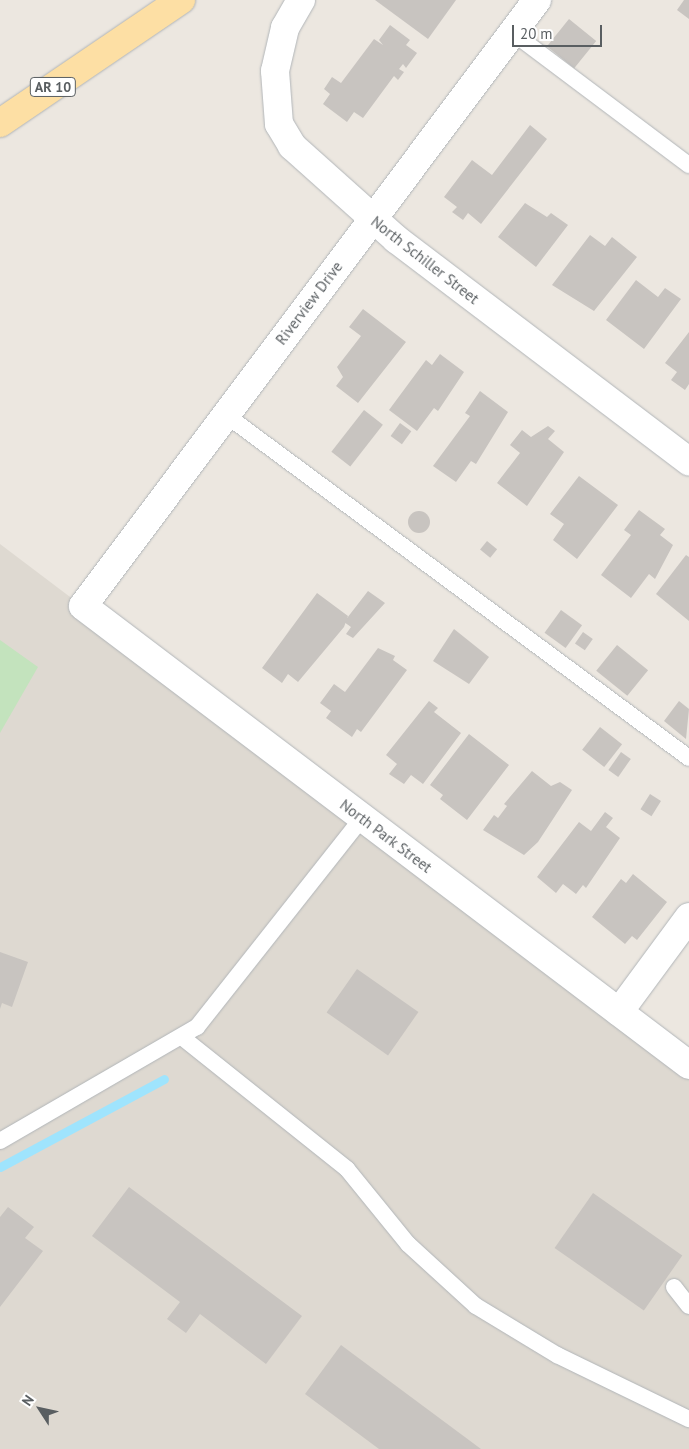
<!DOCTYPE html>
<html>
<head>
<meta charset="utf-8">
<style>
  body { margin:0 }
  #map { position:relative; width:689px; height:1449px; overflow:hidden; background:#ece7e0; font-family:"PT Sans",sans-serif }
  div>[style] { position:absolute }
  .education>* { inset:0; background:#ded9d1 }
  .green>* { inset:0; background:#c3e3bd }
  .stream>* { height:9px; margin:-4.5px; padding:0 4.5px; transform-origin:4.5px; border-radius:4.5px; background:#9fe4fd }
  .building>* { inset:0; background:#c8c4c0; transform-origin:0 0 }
  .round { border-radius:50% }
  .roads { filter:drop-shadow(0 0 1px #b1b5b8) drop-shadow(0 0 1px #b1b5b8) }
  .service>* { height:16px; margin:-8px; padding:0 8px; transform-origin:8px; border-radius:8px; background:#fff }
  .minor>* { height:28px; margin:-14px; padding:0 14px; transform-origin:14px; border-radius:14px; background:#fff }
  .primary>* { height:28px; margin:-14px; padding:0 14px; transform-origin:14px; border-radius:14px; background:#fddfa4 }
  span { translate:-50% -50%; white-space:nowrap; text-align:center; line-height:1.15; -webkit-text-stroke:4px #fff; paint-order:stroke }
  .shield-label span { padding:1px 4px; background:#fff; border:1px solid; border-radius:4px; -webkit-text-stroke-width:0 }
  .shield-label { font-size:14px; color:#595e61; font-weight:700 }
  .street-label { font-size:15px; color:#595e61 }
  .north { position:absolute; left:15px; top:1384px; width:50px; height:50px; -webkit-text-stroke:4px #fff; paint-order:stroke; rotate:305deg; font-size:14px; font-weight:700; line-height:20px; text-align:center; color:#595e61 }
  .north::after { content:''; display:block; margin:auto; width:18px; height:22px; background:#595e61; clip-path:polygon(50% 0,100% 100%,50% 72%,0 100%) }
  .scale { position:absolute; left:512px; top:25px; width:90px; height:22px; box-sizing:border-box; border:2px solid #595e61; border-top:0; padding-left:6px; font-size:15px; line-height:18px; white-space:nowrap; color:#595e61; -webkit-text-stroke:4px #fff; paint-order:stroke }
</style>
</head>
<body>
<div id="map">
  <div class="education">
    <i style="clip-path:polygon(0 544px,689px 1065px,689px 1449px,0 1449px)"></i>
  </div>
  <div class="green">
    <i style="clip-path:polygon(0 640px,38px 667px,0 733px)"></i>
  </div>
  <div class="stream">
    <i style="left:0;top:1167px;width:186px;rotate:-28.2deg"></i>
  </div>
  <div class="building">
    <i style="clip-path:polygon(375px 0,456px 0,428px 39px)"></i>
    <i style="clip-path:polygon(684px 0,689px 0,689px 19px,677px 10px)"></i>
    <i style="left:569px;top:19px;width:35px;height:35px;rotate:39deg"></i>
    <i style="clip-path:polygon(390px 25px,410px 40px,406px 45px,417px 53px,406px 68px,403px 64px,399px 69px,404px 72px,398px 80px,394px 76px,363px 118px,354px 112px,347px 122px,323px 104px,330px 94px,324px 89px,332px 77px,341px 83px,374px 39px,383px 45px,379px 40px)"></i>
    <i style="clip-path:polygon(530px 125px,547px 139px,481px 224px,468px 213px,463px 220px,452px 212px,457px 207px,444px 197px,472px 160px,492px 175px)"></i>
    <i style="clip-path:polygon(525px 203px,547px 217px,551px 213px,568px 225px,536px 267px,498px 237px)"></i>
    <i style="clip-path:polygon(590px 235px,605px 246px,612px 237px,637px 257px,594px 311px,552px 285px)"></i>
    <i style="clip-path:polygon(636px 280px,658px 297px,665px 288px,681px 299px,644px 349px,606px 320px)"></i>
    <i style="clip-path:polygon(363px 309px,406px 342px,358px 403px,336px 386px,343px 377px,337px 367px,361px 336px,349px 327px)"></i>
    <i style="clip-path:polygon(689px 332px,689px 384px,685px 390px,671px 380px,677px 372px,665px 363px)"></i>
    <i style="clip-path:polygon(440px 354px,464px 372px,438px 411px,434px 408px,417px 431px,389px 410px,426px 360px,432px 365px)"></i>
    <i style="clip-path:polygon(480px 391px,508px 412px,476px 464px,471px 461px,456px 482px,433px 466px,470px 416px,465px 413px)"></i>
    <i style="left:364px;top:410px;width:24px;height:53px;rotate:38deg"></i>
    <i style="left:400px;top:423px;width:14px;height:16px;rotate:36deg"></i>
    <i style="clip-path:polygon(548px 426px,555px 431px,548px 439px,564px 452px,527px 506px,497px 483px,520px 453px,510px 445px,522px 430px,531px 437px)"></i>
    <i style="clip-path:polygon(579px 476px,618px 505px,577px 559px,553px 540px,564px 524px,550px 514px)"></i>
    <i style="clip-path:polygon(639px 510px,665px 529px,660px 535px,673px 545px,655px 579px,649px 574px,631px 598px,601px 575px,631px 535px,624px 530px)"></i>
    <i class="round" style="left:408px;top:511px;width:22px;height:22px"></i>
    <i style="left:487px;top:541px;width:13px;height:11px;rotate:39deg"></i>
    <i style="clip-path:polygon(686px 555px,689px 557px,689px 621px,656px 594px)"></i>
    <i style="clip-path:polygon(368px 591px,385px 603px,353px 638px,346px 634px,351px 627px,344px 622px)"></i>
    <i style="clip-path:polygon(317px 593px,348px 616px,344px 627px,298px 682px,288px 674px,282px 683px,262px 668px)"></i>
    <i style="left:561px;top:610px;width:26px;height:28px;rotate:36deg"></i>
    <i style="clip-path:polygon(454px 629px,489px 657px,469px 684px,433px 661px)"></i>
    <i style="left:583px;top:632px;width:12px;height:14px;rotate:35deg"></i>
    <i style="left:617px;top:645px;width:40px;height:33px;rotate:39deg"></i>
    <i style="clip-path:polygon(378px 648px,395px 656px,393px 660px,407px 670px,361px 732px,357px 729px,352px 737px,326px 718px,331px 711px,320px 703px,334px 684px,345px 692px)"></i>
    <i style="clip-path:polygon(429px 701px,438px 708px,434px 712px,461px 733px,423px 784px,411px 775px,404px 784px,389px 774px,397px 764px,386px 755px)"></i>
    <i style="clip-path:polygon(679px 701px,689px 709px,686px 739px,664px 721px)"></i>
    <i style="left:600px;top:727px;width:28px;height:29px;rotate:38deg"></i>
    <i style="clip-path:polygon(469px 734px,509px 765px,467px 820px,440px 799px,443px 795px,430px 785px)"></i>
    <i style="left:621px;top:752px;width:12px;height:22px;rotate:35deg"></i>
    <i style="clip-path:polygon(532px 771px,551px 786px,560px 782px,572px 790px,538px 842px,524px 855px,483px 830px,494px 815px,498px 818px,507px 806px,504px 804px)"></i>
    <i style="left:650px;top:794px;width:13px;height:18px;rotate:32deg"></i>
    <i style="clip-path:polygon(605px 812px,613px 818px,606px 827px,620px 838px,586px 888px,583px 885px,576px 894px,563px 884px,556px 893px,537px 877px,579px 822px,591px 831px)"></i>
    <i style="clip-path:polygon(633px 874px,667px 902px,637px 940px,632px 936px,625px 944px,592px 917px,621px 879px,626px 883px)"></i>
    <i style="clip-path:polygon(0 952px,28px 962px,12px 1007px,2px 1003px,0 1009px)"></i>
    <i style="left:357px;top:969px;width:75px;height:53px;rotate:35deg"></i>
    <i style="clip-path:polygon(129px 1187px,302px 1316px,266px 1364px,200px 1314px,186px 1333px,167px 1319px,180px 1302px,92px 1236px)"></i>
    <i style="left:593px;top:1193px;width:109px;height:67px;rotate:35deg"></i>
    <i style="clip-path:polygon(8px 1207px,34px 1227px,25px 1238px,43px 1251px,0 1307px,0 1217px)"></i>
    <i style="clip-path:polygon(341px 1345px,481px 1449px,379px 1449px,305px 1394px)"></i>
  </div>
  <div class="roads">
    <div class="service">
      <i style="left:513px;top:33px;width:220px;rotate:36.9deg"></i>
      <i style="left:226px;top:415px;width:576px;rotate:36.53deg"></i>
      <i style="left:183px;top:1038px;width:210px;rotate:38.6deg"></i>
      <i style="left:347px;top:1169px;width:97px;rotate:50.9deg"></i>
      <i style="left:408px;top:1244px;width:92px;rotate:42.4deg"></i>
      <i style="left:476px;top:1306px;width:95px;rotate:31.2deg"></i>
      <i style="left:557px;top:1355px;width:147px;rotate:25.9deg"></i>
      <i style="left:0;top:1141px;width:228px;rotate:-30.1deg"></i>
      <i style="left:197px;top:1027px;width:266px;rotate:-51.7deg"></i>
      <i style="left:674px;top:1287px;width:24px;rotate:52deg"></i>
    </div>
    <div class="minor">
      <i style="left:301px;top:0;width:32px;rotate:120deg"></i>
      <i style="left:285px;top:28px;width:44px;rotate:103.1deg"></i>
      <i style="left:275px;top:71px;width:53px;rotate:85.7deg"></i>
      <i style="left:279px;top:124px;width:26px;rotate:59deg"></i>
      <i style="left:292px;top:146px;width:140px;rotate:41.8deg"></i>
      <i style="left:396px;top:239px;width:368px;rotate:37.2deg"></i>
      <i style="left:537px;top:0;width:757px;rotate:126.84deg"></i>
      <i style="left:83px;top:606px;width:760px;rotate:37.14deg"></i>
      <i style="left:619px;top:1012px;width:118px;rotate:-53.6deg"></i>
    </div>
    <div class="primary">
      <i style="left:0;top:123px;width:219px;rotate:-34.2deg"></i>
    </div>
  </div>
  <div class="shield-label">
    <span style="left:53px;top:87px">AR 10</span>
  </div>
  <div class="street-label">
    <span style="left:425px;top:260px;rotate:38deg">North Schiller Street</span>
    <span style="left:309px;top:303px;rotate:-53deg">Riverview Drive</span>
    <span style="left:386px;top:836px;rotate:37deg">North Park Street</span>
  </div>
  <div class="north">N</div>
  <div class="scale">20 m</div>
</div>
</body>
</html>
